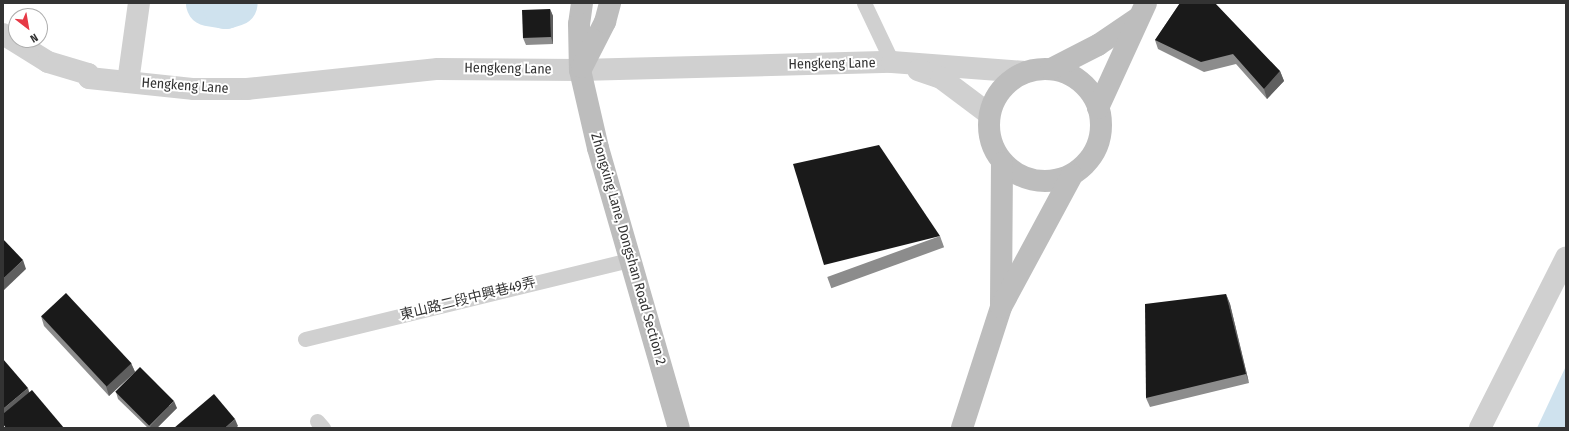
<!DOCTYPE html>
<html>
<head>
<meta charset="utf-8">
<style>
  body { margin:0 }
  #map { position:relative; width:1569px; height:431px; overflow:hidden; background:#fff; font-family:"Fira Sans Condensed","Noto Sans TC",sans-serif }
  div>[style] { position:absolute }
  .water>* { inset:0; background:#cfe2ee }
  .river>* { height:45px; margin:-22.5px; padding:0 22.5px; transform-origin:22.5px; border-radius:22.5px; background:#cfe2ee }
  .service>* { height:15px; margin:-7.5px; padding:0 7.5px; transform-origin:7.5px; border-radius:7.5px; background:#d0d0d0 }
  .minor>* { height:22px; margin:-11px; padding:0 11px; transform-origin:11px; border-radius:11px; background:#d0d0d0 }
  .secondary>* { height:22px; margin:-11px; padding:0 11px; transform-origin:11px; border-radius:11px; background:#bdbdbd }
  .secondary>.ring { margin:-11px; padding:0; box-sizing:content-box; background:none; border:22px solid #bdbdbd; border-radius:50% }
  .wall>* { inset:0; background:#8c8c8c; transform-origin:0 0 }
  .shaded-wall>* { inset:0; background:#5f5f5f }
  .building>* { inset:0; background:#1a1a1a; transform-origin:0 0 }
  span { translate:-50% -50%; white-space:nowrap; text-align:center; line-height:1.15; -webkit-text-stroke:4px #fff; paint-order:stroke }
  .street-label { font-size:14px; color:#333 }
  .frame { position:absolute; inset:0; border:4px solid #333; pointer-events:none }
  .north { position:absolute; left:8px; top:8px; width:40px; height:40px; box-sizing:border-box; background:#fff; border:1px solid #adadad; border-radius:50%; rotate:149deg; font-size:11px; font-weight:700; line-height:16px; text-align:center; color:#333 }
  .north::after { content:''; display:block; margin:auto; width:14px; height:18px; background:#e63946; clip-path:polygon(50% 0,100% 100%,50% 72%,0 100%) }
</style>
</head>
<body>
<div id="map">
  <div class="water">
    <i style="clip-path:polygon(1566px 366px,1566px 428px,1537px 428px)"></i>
  </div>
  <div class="river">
    <i style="left:208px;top:3px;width:17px;rotate:10deg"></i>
    <i style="left:225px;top:6px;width:10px;rotate:-17deg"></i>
  </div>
  <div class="service">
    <i style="left:864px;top:3px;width:65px;rotate:64.6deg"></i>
    <i style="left:305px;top:339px;width:337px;rotate:-13.7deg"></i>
    <i style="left:317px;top:421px;width:9px;rotate:49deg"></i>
  </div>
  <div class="minor">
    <i style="left:3px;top:34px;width:53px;rotate:31.9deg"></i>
    <i style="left:48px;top:62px;width:42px;rotate:16.7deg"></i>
    <i style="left:88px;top:74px;width:4px;rotate:76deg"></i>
    <i style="left:89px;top:78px;width:106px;rotate:6deg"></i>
    <i style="left:194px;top:89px;width:53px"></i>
    <i style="left:247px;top:89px;width:192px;rotate:-6deg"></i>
    <i style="left:438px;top:69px;width:142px;rotate:0.4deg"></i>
    <i style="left:580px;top:70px;width:312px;rotate:-1.5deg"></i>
    <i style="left:892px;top:62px;width:134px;rotate:4.3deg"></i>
    <i style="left:918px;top:70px;width:24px;rotate:19deg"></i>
    <i style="left:941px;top:78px;width:60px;rotate:36.9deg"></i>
    <i style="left:128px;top:82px;width:80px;rotate:-82.1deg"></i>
    <i style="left:1480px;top:428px;width:191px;rotate:-63.2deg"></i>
  </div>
  <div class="secondary">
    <i style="left:582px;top:3px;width:21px;rotate:98deg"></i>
    <i style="left:579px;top:24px;width:46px;rotate:88.8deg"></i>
    <i style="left:580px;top:70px;width:80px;rotate:77deg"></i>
    <i style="left:598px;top:148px;width:291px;rotate:73.9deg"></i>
    <i style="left:582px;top:67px;width:51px;rotate:-62.9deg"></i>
    <i style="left:605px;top:22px;width:20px;rotate:-75deg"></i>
    <i class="ring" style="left:989px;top:69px;width:90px;height:90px"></i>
    <i style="left:1051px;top:69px;width:53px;rotate:-27.1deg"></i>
    <i style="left:1098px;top:45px;width:48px;rotate:-34deg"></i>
    <i style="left:1098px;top:108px;width:115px;rotate:-65.4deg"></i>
    <i style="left:1001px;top:304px;width:141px;rotate:-89.6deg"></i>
    <i style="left:962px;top:428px;width:127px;rotate:-72.1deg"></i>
    <i style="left:1001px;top:307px;width:150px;rotate:-61.7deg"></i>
  </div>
  <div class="wall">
    <i style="clip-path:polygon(1180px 3px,1280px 71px,1284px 81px,1267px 99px,1236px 64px,1204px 72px,1158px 49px,1155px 40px)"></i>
    <i style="clip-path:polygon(550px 9px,553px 16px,553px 44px,526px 45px,523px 38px)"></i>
    <i style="left:940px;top:236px;width:12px;height:120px;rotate:70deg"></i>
    <i style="clip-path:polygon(1226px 294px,1230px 304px,1249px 383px,1150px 407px,1146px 398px)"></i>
    <i style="clip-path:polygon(41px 316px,131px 363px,135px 372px,109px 396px,44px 326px)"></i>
    <i style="clip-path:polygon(116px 392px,177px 408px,157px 428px,148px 428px,118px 399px)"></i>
  </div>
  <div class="shaded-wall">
    <i style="clip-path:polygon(550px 9px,553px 16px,553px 44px,551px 37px)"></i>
    <i style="clip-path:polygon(1280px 71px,1284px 81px,1267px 99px,1264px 89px)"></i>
    <i style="clip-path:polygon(23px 260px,26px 269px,3px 291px,3px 279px)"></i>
    <i style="clip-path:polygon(1226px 294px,1230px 304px,1249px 383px,1246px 374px)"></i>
    <i style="clip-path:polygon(131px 363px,135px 372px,109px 396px,106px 386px)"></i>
    <i style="clip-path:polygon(28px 388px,31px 398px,3px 422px,3px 409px)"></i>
    <i style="clip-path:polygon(174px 401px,177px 408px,157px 428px,151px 428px,150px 426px)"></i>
    <i style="clip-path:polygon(235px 419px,238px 426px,236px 428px,225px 428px)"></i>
  </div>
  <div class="building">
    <i style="clip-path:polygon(1180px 3px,1215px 3px,1280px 71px,1264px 89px,1233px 54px,1201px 62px,1155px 40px)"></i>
    <i style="left:550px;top:9px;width:28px;height:28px;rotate:88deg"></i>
    <i style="clip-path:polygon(879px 145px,940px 236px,824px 265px,793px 164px)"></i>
    <i style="clip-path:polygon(3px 239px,23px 260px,3px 279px)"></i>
    <i style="left:66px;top:293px;width:96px;height:34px;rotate:47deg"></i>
    <i style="clip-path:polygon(1226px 294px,1246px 374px,1146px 398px,1145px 304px)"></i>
    <i style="clip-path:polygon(3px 359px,28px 388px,3px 409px)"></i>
    <i style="left:140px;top:367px;width:48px;height:35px;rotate:45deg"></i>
    <i style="clip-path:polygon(32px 390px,64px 428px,6px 428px,3px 424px,3px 414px)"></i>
    <i style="clip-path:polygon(214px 394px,235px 419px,225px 428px,174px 428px)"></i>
  </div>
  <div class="street-label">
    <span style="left:832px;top:64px;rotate:-1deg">Hengkeng Lane</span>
    <span style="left:508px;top:69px;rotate:1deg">Hengkeng Lane</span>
    <span style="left:185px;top:86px;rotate:4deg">Hengkeng Lane</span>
    <span style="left:628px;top:249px;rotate:74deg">Zhongxing Lane, Dongshan Road Section 2</span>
    <span style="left:468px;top:299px;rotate:-14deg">東山路二段中興巷49弄</span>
  </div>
  <div class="frame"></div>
  <div class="north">N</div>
</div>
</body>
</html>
